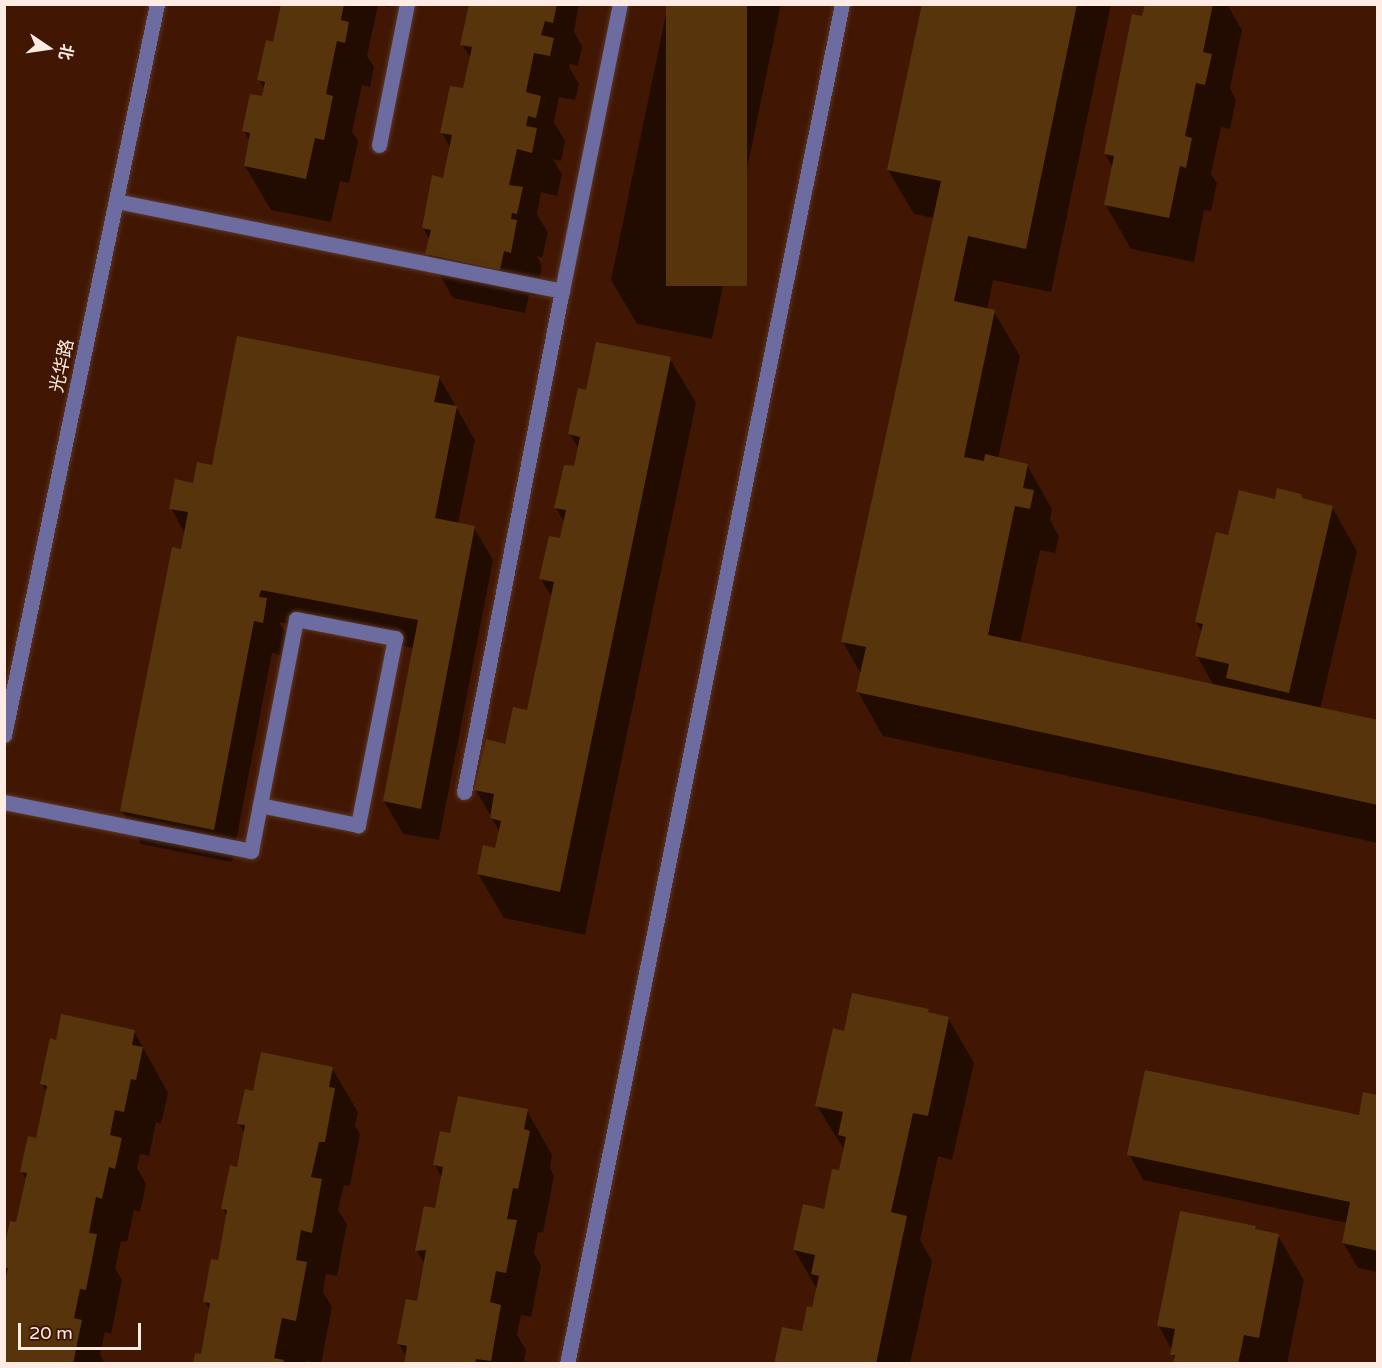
<!DOCTYPE html>
<html>
<head>
<meta charset="utf-8">
<style>
  body { margin:0 }
  #map { position:relative; width:1382px; height:1368px; overflow:hidden; background:#411704; font-family:"Varela Round","Noto Sans SC",sans-serif }
  div>[style] { position:absolute }
  .shadow>* { inset:0; background:#0007 }
  .building>* { inset:0; background:#57340c; transform-origin:0 0 }
  .roads { filter:drop-shadow(0 0 2px #5b3523) drop-shadow(0 0 2px #5b3523) }
  .minor>* { height:15px; margin:-7.5px; padding:0 7.5px; transform-origin:7.5px; border-radius:7.5px; background:#6c6ca1 }
  span { translate:-50% -50%; white-space:nowrap; text-align:center; line-height:1.15; -webkit-text-stroke:4.5px #411704; paint-order:stroke }
  .street-label { font-size:18px; color:#fdebe4 }
  .frame { position:absolute; inset:0; border:6px solid #fdebe4; pointer-events:none }
  .north { position:absolute; left:18px; top:18px; width:60px; height:60px; -webkit-text-stroke:4px #411704; paint-order:stroke; rotate:103deg; font-size:16px; font-weight:700; line-height:24px; text-align:center; color:#fdebe4 }
  .north::after { content:''; display:block; margin:auto; width:21px; height:27px; background:#fdebe4; clip-path:polygon(50% 0,100% 100%,50% 72%,0 100%) }
  .scale { position:absolute; left:18px; top:1323px; width:123px; height:27px; box-sizing:border-box; border:3px solid #fdebe4; border-top:0; padding-left:8px; font-size:18px; line-height:21px; white-space:nowrap; color:#fdebe4; -webkit-text-stroke:4px #411704; paint-order:stroke }
</style>
</head>
<body>
<div id="map">
  <div class="shadow">
    <i style="clip-path:polygon(282px 4px,390px 4px,389px 7px,378px 5px,367px 56px,374px 67px,370px 87px,362px 85px,352px 132px,358px 141px,349px 183px,340px 181px,331px 222px,271px 210px,245px 166px,250px 142px,244px 131px,263px 98px,265px 90px,259px 80px,274px 44px)"></i>
    <i style="clip-path:polygon(471px 4px,579px 4px,574px 31px,582px 46px,578px 66px,570px 64px,569px 67px,579px 84px,575px 100px,559px 97px,554px 122px,565px 141px,561px 161px,553px 159px,562px 174px,557px 196px,541px 192px,537px 214px,548px 233px,542px 258px,537px 256px,542px 266px,536px 296px,529px 295px,525px 313px,453px 298px,427px 253px,430px 240px,423px 228px,444px 180px,451px 149px,442px 133px,464px 90px,471px 59px,462px 44px)"></i>
    <i style="clip-path:polygon(668px 4px,781px 4px,712px 339px,637px 324px,611px 280px)"></i>
    <i style="clip-path:polygon(923px 4px,1111px 4px,1051px 292px,993px 280px,987px 310px,994px 312px,1020px 356px,998px 459px,1027px 465px,1052px 509px,1050px 520px,1059px 536px,1055px 553px,1040px 550px,1020px 644px,1214px 686px,1197px 656px,1202px 633px,1196px 622px,1229px 537px,1276px 501px,1303px 500px,1332px 507px,1357px 551px,1320px 709px,1378px 721px,1378px 843px,883px 736px,858px 692px,861px 674px,843px 642px,934px 218px,914px 214px,888px 170px)"></i>
    <i style="clip-path:polygon(1146px 4px,1227px 4px,1242px 30px,1230px 88px,1236px 100px,1230px 129px,1221px 127px,1211px 174px,1217px 183px,1211px 211px,1204px 210px,1194px 262px,1131px 249px,1105px 204px,1113px 168px,1105px 154px)"></i>
    <i style="clip-path:polygon(670px 359px,696px 403px,585px 935px,504px 918px,478px 874px,496px 850px,500px 833px,476px 790px,528px 712px,552px 598px,541px 579px,562px 540px,565px 524px,556px 508px,575px 468px,579px 450px,570px 434px,587px 392px)"></i>
    <i style="clip-path:polygon(439px 377px,475px 440px,458px 524px,474px 528px,493px 560px,439px 840px,403px 834px,384px 801px,414px 648px,279px 622px,285px 632px,281px 655px,272px 653px,232px 862px,141px 844px,122px 811px,185px 534px,171px 508px,213px 467px)"></i>
    <i style="clip-path:polygon(928px 1011px,930px 1014px,948px 1018px,974px 1063px,952px 1160px,938px 1156px,920px 1240px,932px 1261px,910px 1364px,776px 1364px,803px 1333px,817px 1289px,794px 1250px,825px 1210px,840px 1172px,845px 1151px,817px 1106px,845px 1033px)"></i>
    <i style="clip-path:polygon(134px 1031px,168px 1093px,161px 1124px,156px 1122px,149px 1156px,140px 1154px,137px 1168px,146px 1184px,140px 1212px,134px 1210px,127px 1242px,121px 1241px,115px 1268px,122px 1280px,111px 1334px,105px 1332px,100px 1354px,105px 1364px,4px 1364px,8px 1276px,4px 1270px,4px 1256px,17px 1224px,27px 1180px,22px 1172px,37px 1140px,47px 1093px,42px 1084px,57px 1041px)"></i>
    <i style="clip-path:polygon(332px 1068px,358px 1112px,355px 1126px,360px 1134px,350px 1186px,344px 1185px,338px 1210px,347px 1224px,337px 1276px,326px 1274px,323px 1292px,332px 1307px,321px 1364px,306px 1361px,306px 1364px,194px 1364px,202px 1356px,210px 1311px,205px 1302px,219px 1262px,227px 1217px,223px 1209px,238px 1169px,245px 1134px,239px 1124px,254px 1092px)"></i>
    <i style="clip-path:polygon(1378px 1096px,1378px 1272px,1358px 1268px,1343px 1243px,1347px 1223px,1143px 1180px,1129px 1154px,1360px 1117px)"></i>
    <i style="clip-path:polygon(527px 1111px,552px 1155px,550px 1168px,554px 1176px,543px 1233px,538px 1232px,534px 1253px,541px 1266px,531px 1317px,521px 1315px,517px 1335px,526px 1350px,523px 1364px,406px 1364px,407px 1358px,399px 1344px,418px 1303px,425px 1265px,417px 1251px,436px 1210px,442px 1178px,435px 1165px,452px 1135px)"></i>
    <i style="clip-path:polygon(1255px 1228px,1257px 1231px,1278px 1236px,1304px 1280px,1287px 1364px,1175px 1364px,1172px 1350px,1158px 1325px)"></i>
  </div>
  <div class="building">
    <i style="clip-path:polygon(281px 4px,344px 4px,341px 20px,349px 22px,345px 43px,337px 41px,326px 94px,333px 96px,324px 140px,315px 138px,306px 179px,244px 166px,250px 133px,242px 131px,250px 94px,262px 96px,265px 82px,257px 80px,266px 40px,273px 42px)"></i>
    <i style="clip-path:polygon(469px 4px,557px 4px,553px 23px,545px 21px,541px 35px,554px 38px,550px 56px,534px 53px,526px 92px,541px 96px,536px 118px,528px 116px,526px 126px,537px 128px,532px 153px,517px 149px,509px 185px,523px 187px,517px 214px,512px 213px,511px 219px,517px 220px,511px 253px,504px 251px,500px 270px,425px 254px,431px 230px,422px 228px,432px 175px,443px 178px,452px 135px,440px 133px,450px 86px,463px 88px,472px 47px,460px 45px)"></i>
    <i style="clip-path:polygon(922px 4px,1077px 4px,1026px 249px,968px 236px,954px 301px,995px 310px,964px 457px,984px 461px,985px 454px,1028px 464px,1023px 488px,1034px 490px,1030px 509px,1015px 506px,988px 635px,1378px 720px,1378px 805px,856px 692px,866px 647px,841px 642px,941px 181px,887px 170px)"></i>
    <i style="clip-path:polygon(1145px 4px,1213px 4px,1203px 52px,1212px 54px,1205px 85px,1196px 83px,1185px 136px,1192px 138px,1186px 168px,1180px 166px,1169px 218px,1104px 205px,1114px 156px,1104px 154px,1132px 14px,1142px 16px)"></i>
    <i style="left:666px;top:5px;width:81px;height:281px"></i>
    <i style="clip-path:polygon(237px 336px,440px 376px,434px 402px,457px 406px,435px 518px,475px 526px,421px 809px,383px 801px,418px 620px,261px 590px,259px 597px,267px 598px,263px 623px,254px 621px,214px 830px,120px 811px,172px 547px,181px 549px,188px 512px,169px 509px,175px 479px,193px 483px,197px 462px,212px 465px)"></i>
    <i style="clip-path:polygon(596px 342px,671px 357px,560px 892px,477px 874px,483px 845px,495px 848px,501px 821px,490px 818px,494px 794px,474px 790px,486px 739px,505px 744px,513px 707px,527px 710px,554px 582px,539px 579px,549px 536px,560px 538px,566px 510px,554px 508px,564px 465px,574px 466px,580px 437px,568px 434px,578px 388px,586px 390px)"></i>
    <i style="clip-path:polygon(1277px 488px,1301px 494px,1302px 498px,1333px 506px,1289px 693px,1226px 678px,1229px 664px,1195px 656px,1203px 624px,1195px 622px,1216px 532px,1228px 535px,1239px 490px,1275px 499px)"></i>
    <i style="clip-path:polygon(852px 993px,929px 1009px,928px 1012px,949px 1017px,928px 1116px,913px 1113px,891px 1212px,907px 1216px,876px 1364px,774px 1364px,782px 1327px,802px 1331px,807px 1306px,812px 1307px,819px 1276px,811px 1274px,815px 1255px,793px 1250px,803px 1204px,824px 1209px,832px 1169px,839px 1170px,846px 1137px,838px 1135px,843px 1112px,815px 1106px,833px 1028px,844px 1031px)"></i>
    <i style="clip-path:polygon(61px 1014px,135px 1030px,132px 1045px,143px 1047px,136px 1080px,131px 1079px,124px 1112px,115px 1110px,110px 1135px,122px 1138px,115px 1169px,109px 1167px,102px 1199px,96px 1197px,89px 1233px,97px 1234px,86px 1290px,80px 1289px,74px 1318px,82px 1320px,73px 1364px,4px 1364px,4px 1284px,8px 1268px,4px 1268px,4px 1249px,10px 1221px,16px 1222px,27px 1173px,20px 1172px,28px 1136px,36px 1138px,47px 1086px,40px 1084px,50px 1038px,56px 1040px)"></i>
    <i style="clip-path:polygon(261px 1052px,333px 1067px,329px 1087px,335px 1088px,325px 1142px,319px 1142px,311px 1177px,322px 1179px,312px 1233px,301px 1230px,296px 1260px,307px 1262px,296px 1321px,282px 1318px,274px 1358px,284px 1360px,283px 1364px,193px 1364px,195px 1353px,201px 1354px,210px 1303px,203px 1302px,211px 1259px,218px 1260px,227px 1210px,221px 1209px,230px 1165px,237px 1167px,245px 1125px,237px 1124px,245px 1089px,253px 1091px)"></i>
    <i style="clip-path:polygon(1145px 1070px,1359px 1115px,1363px 1092px,1378px 1095px,1378px 1251px,1342px 1243px,1350px 1202px,1127px 1155px)"></i>
    <i style="clip-path:polygon(458px 1096px,528px 1109px,524px 1129px,530px 1131px,518px 1189px,513px 1188px,507px 1219px,517px 1220px,506px 1273px,496px 1271px,490px 1302px,501px 1305px,491px 1361px,476px 1359px,475px 1364px,404px 1364px,407px 1346px,397px 1344px,406px 1299px,417px 1301px,426px 1250px,415px 1251px,424px 1206px,435px 1208px,443px 1167px,433px 1165px,440px 1131px,450px 1133px)"></i>
    <i style="clip-path:polygon(1180px 1211px,1256px 1226px,1255px 1229px,1279px 1234px,1259px 1338px,1244px 1335px,1238px 1364px,1173px 1364px,1175px 1355px,1170px 1355px,1175px 1329px,1157px 1326px)"></i>
  </div>
  <div class="roads">
    <div class="minor">
      <i style="left:379px;top:145px;width:144px;rotate:-78.8deg"></i>
      <i style="left:116px;top:201px;width:455px;rotate:11.4deg"></i>
      <i style="left:562px;top:291px;width:293px;rotate:-78.6deg"></i>
      <i style="left:4px;top:735px;width:747px;rotate:-78.18deg"></i>
      <i style="left:464px;top:792px;width:511px;rotate:-78.95deg"></i>
      <i style="left:4px;top:802px;width:252px;rotate:11.2deg"></i>
      <i style="left:251px;top:851px;width:236px;rotate:-79deg"></i>
      <i style="left:296px;top:619px;width:101px;rotate:10.9deg"></i>
      <i style="left:395px;top:638px;width:191px;rotate:101.2deg"></i>
      <i style="left:358px;top:825px;width:100px;rotate:-168.5deg"></i>
      <i style="left:567px;top:1364px;width:1388px;rotate:-78.57deg"></i>
    </div>
  </div>
  <div class="street-label">
    <span style="left:62px;top:366px;rotate:-78deg">光华路</span>
  </div>
  <div class="frame"></div>
  <div class="north">北</div>
  <div class="scale">20 m</div>
</div>
</body>
</html>
